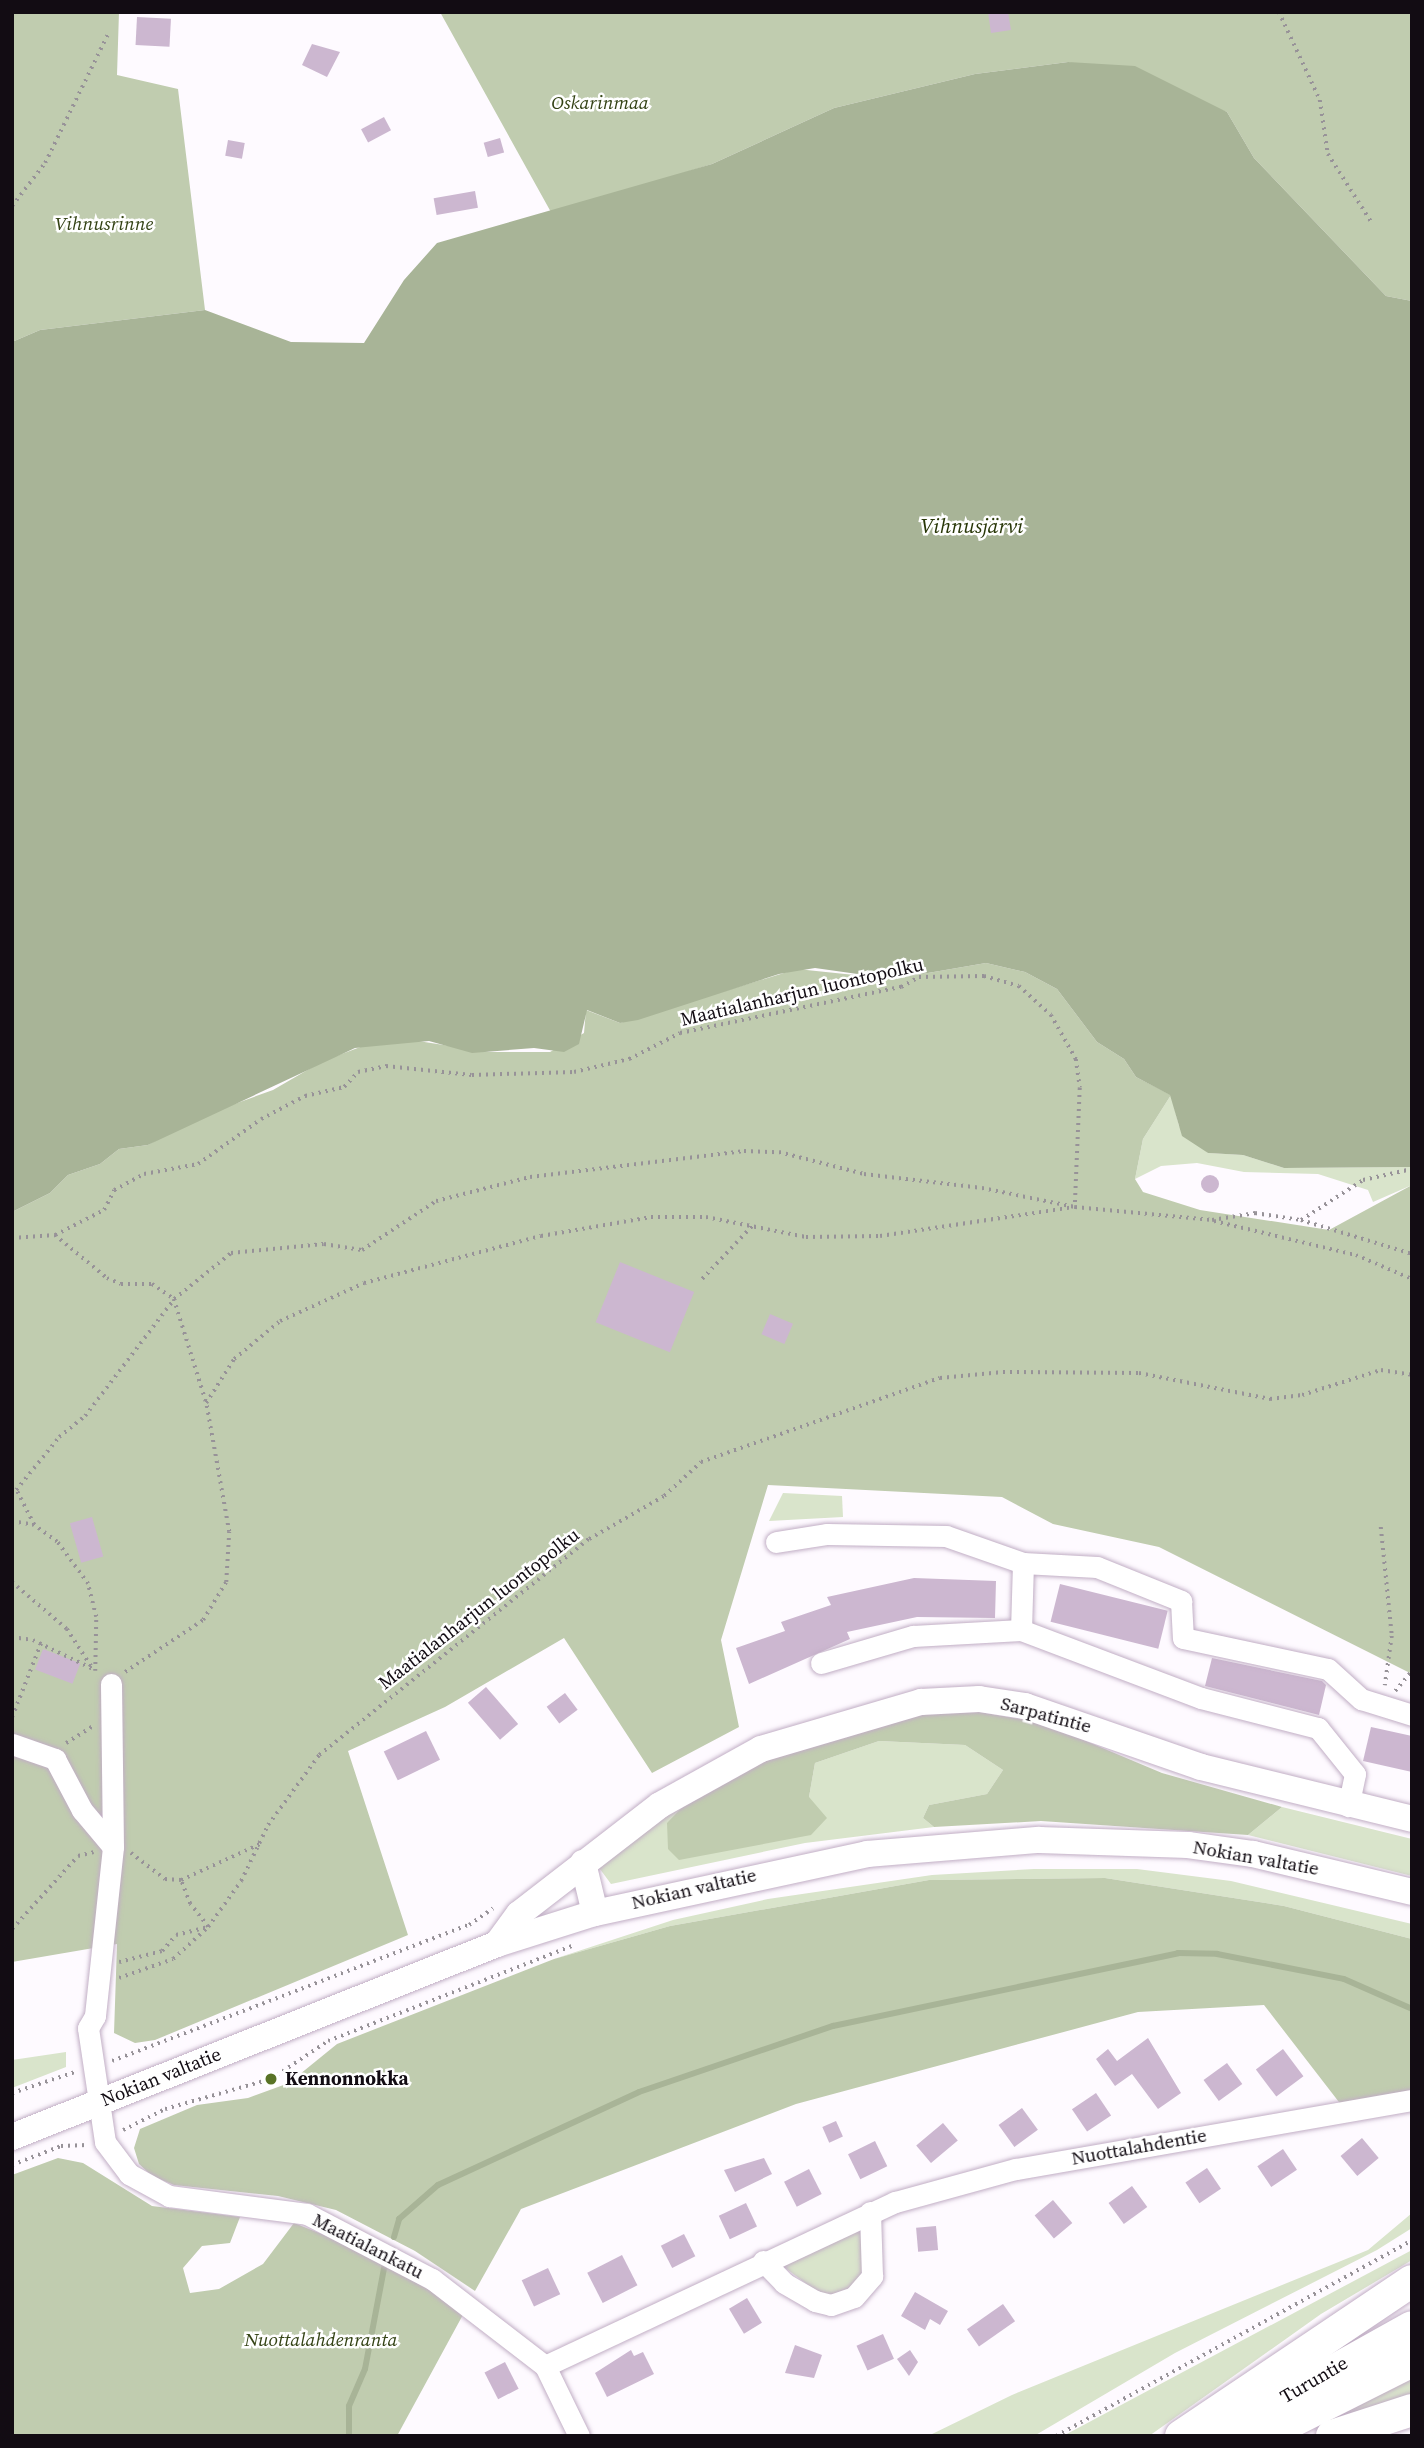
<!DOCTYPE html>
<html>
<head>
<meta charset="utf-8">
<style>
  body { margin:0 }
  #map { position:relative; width:1424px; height:2448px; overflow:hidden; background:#fefaff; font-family:"Source Serif 4",serif }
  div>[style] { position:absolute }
  .green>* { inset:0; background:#d9e4cb }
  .forest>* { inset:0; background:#c0ccaf }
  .water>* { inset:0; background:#a8b497 }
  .stream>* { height:6px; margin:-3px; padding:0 3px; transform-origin:3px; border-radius:3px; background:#a8b497 }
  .building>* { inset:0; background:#ccb7d0; transform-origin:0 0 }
  .round { border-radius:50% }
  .path>* { height:3.5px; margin-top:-1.75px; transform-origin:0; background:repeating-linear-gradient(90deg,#979298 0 2px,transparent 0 7px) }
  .roads { filter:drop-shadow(0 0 2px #c1aec5) drop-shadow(0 0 2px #c1aec5) }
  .minor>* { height:21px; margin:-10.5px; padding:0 10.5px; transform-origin:10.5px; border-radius:10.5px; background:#fff }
  .major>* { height:26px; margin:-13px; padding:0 13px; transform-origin:13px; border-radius:13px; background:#fff }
  .highway>* { height:32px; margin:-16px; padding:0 16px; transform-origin:16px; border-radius:16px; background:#fff }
  .dots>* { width:19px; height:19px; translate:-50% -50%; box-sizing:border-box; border:4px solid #fff; border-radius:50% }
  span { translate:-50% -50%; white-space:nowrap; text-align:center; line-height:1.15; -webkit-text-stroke:5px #fff; paint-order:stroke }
  .park-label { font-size:19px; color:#334214; font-style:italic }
  .street-label { font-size:19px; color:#120c13 }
  .poi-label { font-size:19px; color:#120c13; font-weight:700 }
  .left { translate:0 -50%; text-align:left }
  .water-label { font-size:21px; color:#283707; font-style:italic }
  .frame { position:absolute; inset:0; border:14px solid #120c13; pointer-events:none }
</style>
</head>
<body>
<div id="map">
  <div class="green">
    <i style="clip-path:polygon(1171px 1095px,1179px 1126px,1208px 1153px,1243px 1155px,1284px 1168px,1412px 1167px,1412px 1185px,1373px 1202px,1368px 1190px,1318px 1174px,1244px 1172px,1197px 1163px,1161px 1166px,1135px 1179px,1143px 1139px)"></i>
    <i style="clip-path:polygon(783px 1493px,842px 1496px,843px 1517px,769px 1521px)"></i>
    <i style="clip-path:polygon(879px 1741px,965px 1745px,1003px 1770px,987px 1794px,929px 1805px,923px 1818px,934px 1827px,805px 1843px,611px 1884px,597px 1865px,696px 1793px,809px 1797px,815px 1763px)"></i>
    <i style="clip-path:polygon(1282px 1807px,1412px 1839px,1412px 1876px,1248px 1835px)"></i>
    <i style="clip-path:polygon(1034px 1869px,1137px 1869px,1231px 1881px,1412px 1924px,1412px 1939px,1284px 1906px,1105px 1878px,929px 1880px,670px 1926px,554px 1959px,673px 1920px,768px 1899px,932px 1875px)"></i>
    <i style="clip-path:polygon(66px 2052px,66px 2067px,12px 2088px,12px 2060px)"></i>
    <i style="clip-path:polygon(1412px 2213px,1412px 2228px,1377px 2250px,1175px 2353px,1034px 2436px,928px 2436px,1012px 2395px,1368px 2250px)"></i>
    <i style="clip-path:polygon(856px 2230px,864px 2233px,868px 2257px,860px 2281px,848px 2291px,833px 2296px,816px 2291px,784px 2267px,788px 2259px)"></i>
    <i style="clip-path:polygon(1412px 2250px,1412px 2260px,1321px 2314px,1149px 2436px,1063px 2436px)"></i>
    <i style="clip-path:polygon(1412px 2373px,1412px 2394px,1317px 2427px,1315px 2420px)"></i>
  </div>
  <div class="forest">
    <i style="clip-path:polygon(12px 12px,119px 12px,117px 75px,178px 89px,205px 310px,40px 330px,12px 342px)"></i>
    <i style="clip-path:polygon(440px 12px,1412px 12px,1412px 301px,1386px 296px,1254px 158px,1227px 112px,1068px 62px,975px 74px,834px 108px,712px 164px,552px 214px)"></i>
    <i style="clip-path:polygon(986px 963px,1025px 972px,1057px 989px,1097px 1042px,1124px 1059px,1136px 1077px,1171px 1095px,1143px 1139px,1135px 1179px,1143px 1192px,1200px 1210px,1329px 1230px,1412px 1185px,1412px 1674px,1159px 1547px,1053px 1524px,1002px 1497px,768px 1485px,721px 1640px,739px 1727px,652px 1773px,564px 1638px,445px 1707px,348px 1751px,408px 1935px,155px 2040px,135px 2043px,114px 2033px,117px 1944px,12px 1962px,12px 1212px,50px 1193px,68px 1175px,100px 1164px,119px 1149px,148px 1145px,201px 1116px,273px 1090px,323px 1061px,371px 1043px,405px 1039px,489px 1052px,550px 1052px,584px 1033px,586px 1010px,620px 1023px,797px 969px,893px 979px)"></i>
    <i style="clip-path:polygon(974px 1711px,1043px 1723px,1162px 1773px,1282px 1807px,1248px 1835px,1041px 1821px,934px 1827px,923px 1818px,929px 1805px,987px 1794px,1003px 1770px,965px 1745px,879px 1741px,815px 1763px,809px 1797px,827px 1818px,811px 1835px,679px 1860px,668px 1849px,667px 1823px,696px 1793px,763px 1758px,917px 1712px)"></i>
    <i style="clip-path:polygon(1105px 1878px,1284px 1906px,1412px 1939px,1412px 2092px,1342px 2106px,1264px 2005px,1138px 2012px,796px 2104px,521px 2209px,475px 2291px,415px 2251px,336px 2210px,278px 2196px,174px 2185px,152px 2176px,139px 2164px,134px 2148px,140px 2129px,197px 2105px,248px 2098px,289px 2083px,337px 2044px,554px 1959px,670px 1926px,929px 1880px)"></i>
    <i style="clip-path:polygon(58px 2158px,83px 2163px,152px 2206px,240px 2217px,230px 2243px,202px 2246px,183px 2268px,190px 2293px,219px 2289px,263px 2264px,294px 2223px,357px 2248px,465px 2311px,397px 2436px,12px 2436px,12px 2175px)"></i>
  </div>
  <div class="water">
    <i style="clip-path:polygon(1068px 62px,1135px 66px,1227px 112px,1254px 158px,1386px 296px,1412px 301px,1412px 1167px,1284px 1168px,1243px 1155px,1208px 1153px,1182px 1136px,1170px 1095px,1136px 1077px,1124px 1059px,1097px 1042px,1057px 989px,1025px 972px,986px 963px,893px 979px,815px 968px,779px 974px,638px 1020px,620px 1023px,587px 1010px,579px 1044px,564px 1052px,534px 1048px,472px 1053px,429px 1041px,355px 1048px,148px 1145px,119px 1149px,100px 1164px,68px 1175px,50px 1193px,12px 1212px,12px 342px,40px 330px,205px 310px,291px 342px,364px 343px,404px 280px,437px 243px,712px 164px,834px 108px,975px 74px)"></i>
  </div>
  <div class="stream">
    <i style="left:394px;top:2237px;width:19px;rotate:-74deg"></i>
    <i style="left:399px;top:2219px;width:52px;rotate:-41.1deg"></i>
    <i style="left:438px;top:2185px;width:221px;rotate:-24.8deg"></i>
    <i style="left:639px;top:2092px;width:205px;rotate:-18.8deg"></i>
    <i style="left:833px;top:2026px;width:353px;rotate:-11.9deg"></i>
    <i style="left:1178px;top:1953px;width:39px;rotate:1deg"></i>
    <i style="left:1217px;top:1954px;width:129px;rotate:11.1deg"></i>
    <i style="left:1344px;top:1979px;width:74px;rotate:23.8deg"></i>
    <i style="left:349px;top:2436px;width:30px;rotate:-90deg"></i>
    <i style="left:349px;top:2406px;width:40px;rotate:-66.6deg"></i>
    <i style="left:365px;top:2369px;width:103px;rotate:-79.3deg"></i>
  </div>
  <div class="building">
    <i style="clip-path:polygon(988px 12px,1008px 12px,1011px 30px,991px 33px)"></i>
    <i style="left:137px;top:17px;width:34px;height:28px;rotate:3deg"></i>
    <i style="clip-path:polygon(312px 44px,340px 52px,327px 77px,302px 65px)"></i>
    <i style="left:384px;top:117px;width:15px;height:26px;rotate:62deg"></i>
    <i style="left:500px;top:138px;width:15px;height:17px;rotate:74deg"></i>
    <i style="left:228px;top:140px;width:17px;height:16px;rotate:10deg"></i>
    <i style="left:475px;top:191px;width:17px;height:42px;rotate:80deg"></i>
    <i class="round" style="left:1201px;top:1175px;width:18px;height:18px"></i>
    <i style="left:620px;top:1262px;width:80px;height:65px;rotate:22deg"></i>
    <i style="left:770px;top:1314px;width:25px;height:22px;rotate:23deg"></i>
    <i style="left:92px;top:1517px;width:41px;height:23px;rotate:74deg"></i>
    <i style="clip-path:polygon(914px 1578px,996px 1581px,995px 1618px,917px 1617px,847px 1632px,850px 1639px,749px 1684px,736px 1648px,785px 1631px,781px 1622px,831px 1605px,827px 1597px)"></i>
    <i style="left:1060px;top:1584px;width:111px;height:39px;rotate:14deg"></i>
    <i style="left:43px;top:1649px;width:40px;height:22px;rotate:21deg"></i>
    <i style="clip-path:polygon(1212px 1658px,1322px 1681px,1326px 1685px,1319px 1715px,1205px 1686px)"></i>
    <i style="left:486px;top:1687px;width:49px;height:24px;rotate:49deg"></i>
    <i style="left:565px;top:1693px;width:21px;height:23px;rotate:53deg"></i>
    <i style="clip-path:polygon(1371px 1727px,1412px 1736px,1412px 1772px,1363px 1761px)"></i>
    <i style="left:426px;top:1731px;width:32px;height:47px;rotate:64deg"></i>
    <i style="clip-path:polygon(1148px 2038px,1181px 2093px,1158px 2109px,1132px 2074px,1115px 2086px,1096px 2059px,1108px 2049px,1117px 2061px)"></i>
    <i style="left:1283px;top:2049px;width:34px;height:34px;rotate:53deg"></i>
    <i style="left:1227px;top:2063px;width:26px;height:29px;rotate:54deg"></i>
    <i style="left:1096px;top:2093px;width:27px;height:29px;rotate:56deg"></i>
    <i style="left:1022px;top:2108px;width:27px;height:29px;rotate:54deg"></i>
    <i style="left:836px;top:2121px;width:17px;height:15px;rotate:66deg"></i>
    <i style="left:943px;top:2123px;width:23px;height:35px;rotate:50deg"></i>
    <i style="left:1362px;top:2138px;width:26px;height:28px;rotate:50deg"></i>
    <i style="left:875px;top:2141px;width:28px;height:30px;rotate:64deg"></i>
    <i style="left:1283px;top:2149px;width:25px;height:31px;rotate:56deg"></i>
    <i style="clip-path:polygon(764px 2158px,772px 2174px,735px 2192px,724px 2170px)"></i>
    <i style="left:1207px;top:2168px;width:25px;height:26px;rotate:56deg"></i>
    <i style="left:809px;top:2169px;width:28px;height:28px;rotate:63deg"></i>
    <i style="left:1132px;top:2186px;width:26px;height:29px;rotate:54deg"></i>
    <i style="left:1053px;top:2200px;width:30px;height:24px;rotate:50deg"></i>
    <i style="left:746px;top:2203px;width:26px;height:30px;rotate:65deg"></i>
    <i style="left:936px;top:2226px;width:24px;height:20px;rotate:85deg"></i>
    <i style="left:684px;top:2234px;width:25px;height:26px;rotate:63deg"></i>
    <i style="left:622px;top:2255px;width:34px;height:39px;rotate:63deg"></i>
    <i style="left:548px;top:2268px;width:29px;height:29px;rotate:65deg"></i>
    <i style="clip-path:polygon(915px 2292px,948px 2311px,940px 2325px,930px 2319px,925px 2330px,901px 2316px)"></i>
    <i style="left:747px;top:2298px;width:29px;height:21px;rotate:59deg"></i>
    <i style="left:1003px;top:2304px;width:21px;height:44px;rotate:55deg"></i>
    <i style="left:883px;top:2334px;width:27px;height:29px;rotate:66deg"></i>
    <i style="clip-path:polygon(795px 2345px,822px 2355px,814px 2378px,785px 2373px)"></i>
    <i style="clip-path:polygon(631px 2350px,634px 2356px,643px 2352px,654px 2374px,607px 2397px,595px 2373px)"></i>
    <i style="clip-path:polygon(910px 2350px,918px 2362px,909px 2376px,897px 2359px)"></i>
    <i style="left:505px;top:2362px;width:30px;height:23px;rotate:63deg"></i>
  </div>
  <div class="path">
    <i style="left:1279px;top:12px;width:97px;rotate:65deg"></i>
    <i style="left:1320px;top:100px;width:55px;rotate:81.6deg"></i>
    <i style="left:1328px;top:154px;width:82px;rotate:57.5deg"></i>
    <i style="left:12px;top:206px;width:54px;rotate:-52.5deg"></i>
    <i style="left:45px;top:163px;width:146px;rotate:-64deg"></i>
    <i style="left:1301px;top:1220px;width:74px;rotate:-32.8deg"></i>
    <i style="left:1363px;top:1180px;width:50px;rotate:-12.7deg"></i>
    <i style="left:1214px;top:1221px;width:146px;rotate:13.5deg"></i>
    <i style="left:1356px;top:1255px;width:61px;rotate:23.2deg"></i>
    <i style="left:55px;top:1235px;width:55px;rotate:-27deg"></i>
    <i style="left:104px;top:1210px;width:22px;rotate:-63deg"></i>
    <i style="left:114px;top:1190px;width:34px;rotate:-28deg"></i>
    <i style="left:144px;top:1174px;width:55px;rotate:-10.5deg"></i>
    <i style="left:198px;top:1164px;width:77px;rotate:-35.5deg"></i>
    <i style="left:261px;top:1119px;width:50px;rotate:-27.6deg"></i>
    <i style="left:305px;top:1096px;width:40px;rotate:-13deg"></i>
    <i style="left:344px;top:1087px;width:21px;rotate:-47deg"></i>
    <i style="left:358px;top:1072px;width:29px;rotate:-12deg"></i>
    <i style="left:386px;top:1066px;width:86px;rotate:6deg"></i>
    <i style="left:472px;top:1075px;width:102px;rotate:-1.7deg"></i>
    <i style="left:574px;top:1072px;width:57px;rotate:-13.3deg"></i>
    <i style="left:629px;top:1059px;width:57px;rotate:-27deg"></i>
    <i style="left:680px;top:1033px;width:226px;rotate:-11.8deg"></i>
    <i style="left:901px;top:987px;width:21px;rotate:-29deg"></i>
    <i style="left:919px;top:977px;width:65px;rotate:-0.9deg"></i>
    <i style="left:984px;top:976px;width:36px;rotate:16deg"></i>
    <i style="left:1019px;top:986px;width:43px;rotate:42.2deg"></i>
    <i style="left:1051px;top:1015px;width:51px;rotate:60.4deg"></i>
    <i style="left:1076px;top:1059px;width:29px;rotate:82deg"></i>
    <i style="left:1080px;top:1088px;width:119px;rotate:92.4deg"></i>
    <i style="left:12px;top:1238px;width:43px;rotate:-4deg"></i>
    <i style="left:55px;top:1235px;width:67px;rotate:39.6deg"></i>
    <i style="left:107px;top:1278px;width:15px;rotate:23deg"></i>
    <i style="left:121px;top:1284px;width:31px"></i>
    <i style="left:152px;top:1284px;width:27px;rotate:34deg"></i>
    <i style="left:174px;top:1299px;width:108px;rotate:72.7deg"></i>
    <i style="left:702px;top:1279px;width:73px;rotate:-46.7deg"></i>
    <i style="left:12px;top:1521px;width:22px;rotate:10deg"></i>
    <i style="left:1381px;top:1527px;width:110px;rotate:84.2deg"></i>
    <i style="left:1392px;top:1636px;width:50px;rotate:98deg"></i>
    <i style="left:12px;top:1582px;width:72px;rotate:40.5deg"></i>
    <i style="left:67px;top:1629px;width:48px;rotate:57deg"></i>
    <i style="left:12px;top:1637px;width:21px;rotate:8deg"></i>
    <i style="left:33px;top:1640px;width:67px;rotate:25.8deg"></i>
    <i style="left:95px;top:1671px;width:54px;rotate:-88.9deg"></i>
    <i style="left:96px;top:1617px;width:34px;rotate:-104deg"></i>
    <i style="left:88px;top:1584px;width:52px;rotate:-126.4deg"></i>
    <i style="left:57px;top:1542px;width:29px;rotate:-144deg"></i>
    <i style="left:34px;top:1525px;width:39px;rotate:-117deg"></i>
    <i style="left:16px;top:1490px;width:68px;rotate:-50.9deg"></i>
    <i style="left:59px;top:1437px;width:33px;rotate:-39deg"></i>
    <i style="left:85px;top:1416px;width:147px;rotate:-52.7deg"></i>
    <i style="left:174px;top:1299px;width:73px;rotate:-38.9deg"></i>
    <i style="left:231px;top:1253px;width:93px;rotate:-5.5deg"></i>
    <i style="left:324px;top:1244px;width:38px;rotate:9deg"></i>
    <i style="left:362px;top:1250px;width:89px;rotate:-33.5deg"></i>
    <i style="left:436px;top:1201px;width:97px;rotate:-14.3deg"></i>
    <i style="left:530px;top:1177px;width:216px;rotate:-6.9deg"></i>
    <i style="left:744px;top:1151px;width:35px;rotate:2deg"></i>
    <i style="left:779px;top:1152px;width:88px;rotate:14.5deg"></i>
    <i style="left:864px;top:1174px;width:119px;rotate:6.8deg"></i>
    <i style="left:982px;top:1188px;width:95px;rotate:11.5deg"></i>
    <i style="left:125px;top:1672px;width:94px;rotate:-33.7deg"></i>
    <i style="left:203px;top:1620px;width:44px;rotate:-58.8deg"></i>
    <i style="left:226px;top:1582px;width:50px;rotate:-86.6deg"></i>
    <i style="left:229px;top:1532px;width:131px;rotate:-100.1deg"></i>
    <i style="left:206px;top:1403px;width:52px;rotate:-57.5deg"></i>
    <i style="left:234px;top:1359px;width:60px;rotate:-39.6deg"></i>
    <i style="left:280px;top:1321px;width:92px;rotate:-24.3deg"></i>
    <i style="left:364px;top:1283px;width:183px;rotate:-14.9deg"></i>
    <i style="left:541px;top:1236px;width:112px;rotate:-9.8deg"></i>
    <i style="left:651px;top:1217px;width:55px"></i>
    <i style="left:706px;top:1217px;width:102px;rotate:11.3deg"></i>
    <i style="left:806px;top:1237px;width:74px;rotate:-0.8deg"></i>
    <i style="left:880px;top:1236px;width:197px;rotate:-8.5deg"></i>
    <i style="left:1075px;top:1207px;width:138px;rotate:5.4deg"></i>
    <i style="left:1212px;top:1220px;width:44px;rotate:-9.2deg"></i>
    <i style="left:1255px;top:1213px;width:47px;rotate:8.7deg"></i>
    <i style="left:1301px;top:1220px;width:116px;rotate:17deg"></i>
    <i style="left:1395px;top:1691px;width:26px;rotate:-50deg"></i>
    <i style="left:12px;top:1717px;width:79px;rotate:-68.6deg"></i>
    <i style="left:66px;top:1743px;width:31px;rotate:-32deg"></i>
    <i style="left:131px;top:1853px;width:43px;rotate:37.4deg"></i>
    <i style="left:165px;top:1879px;width:16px;rotate:4deg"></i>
    <i style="left:181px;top:1880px;width:87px;rotate:-24.5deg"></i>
    <i style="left:12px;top:1929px;width:98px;rotate:-47.9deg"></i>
    <i style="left:78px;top:1856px;width:16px;rotate:-14deg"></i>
    <i style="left:119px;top:1962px;width:44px;rotate:-14.3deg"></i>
    <i style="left:162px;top:1951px;width:21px;rotate:-49deg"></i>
    <i style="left:176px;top:1935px;width:33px;rotate:-14deg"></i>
    <i style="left:208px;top:1927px;width:57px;rotate:-54.3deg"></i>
    <i style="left:241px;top:1881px;width:62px;rotate:-64.3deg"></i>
    <i style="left:268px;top:1825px;width:87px;rotate:-53.9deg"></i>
    <i style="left:319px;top:1755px;width:346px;rotate:-38.7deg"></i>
    <i style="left:589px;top:1539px;width:86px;rotate:-29.8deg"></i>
    <i style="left:664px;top:1496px;width:50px;rotate:-42.6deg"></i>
    <i style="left:701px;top:1462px;width:253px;rotate:-19.4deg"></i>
    <i style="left:940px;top:1378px;width:63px;rotate:-5.4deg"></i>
    <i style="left:1003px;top:1372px;width:136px;rotate:0.4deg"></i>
    <i style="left:1139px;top:1373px;width:134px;rotate:11.2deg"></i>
    <i style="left:1270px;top:1399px;width:32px;rotate:-7deg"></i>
    <i style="left:1302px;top:1395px;width:83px;rotate:-17.6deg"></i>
    <i style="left:1381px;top:1370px;width:31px;rotate:9deg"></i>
    <i style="left:119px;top:1978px;width:57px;rotate:-19.4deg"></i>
    <i style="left:173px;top:1959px;width:47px;rotate:-42.4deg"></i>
    <i style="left:208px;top:1927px;width:29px;rotate:-128deg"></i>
    <i style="left:190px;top:1904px;width:26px;rotate:-111deg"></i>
    <i style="left:112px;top:2061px;width:382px;rotate:-20.9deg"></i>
    <i style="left:469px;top:1925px;width:29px;rotate:-35deg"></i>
    <i style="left:12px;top:2093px;width:66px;rotate:-18.4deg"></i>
    <i style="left:123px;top:2130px;width:47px;rotate:-26.6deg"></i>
    <i style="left:165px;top:2109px;width:110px;rotate:-15.8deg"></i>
    <i style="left:271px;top:2079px;width:69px;rotate:-33.7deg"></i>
    <i style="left:328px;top:2041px;width:262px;rotate:-21.3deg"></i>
    <i style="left:12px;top:2165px;width:53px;rotate:-21.2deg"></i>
    <i style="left:61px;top:2146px;width:26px;rotate:-2deg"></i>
    <i style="left:1056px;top:2436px;width:406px;rotate:-28.8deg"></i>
  </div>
  <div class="roads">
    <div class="minor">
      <i style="left:776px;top:1542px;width:52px;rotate:-8.9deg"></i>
      <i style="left:827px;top:1534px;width:119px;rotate:1deg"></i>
      <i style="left:946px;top:1536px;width:82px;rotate:19.3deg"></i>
      <i style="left:1023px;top:1563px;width:74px;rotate:3.1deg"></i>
      <i style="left:1097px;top:1567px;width:91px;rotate:22deg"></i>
      <i style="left:1181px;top:1601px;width:37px;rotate:87deg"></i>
      <i style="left:1183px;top:1638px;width:148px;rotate:12.1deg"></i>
      <i style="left:1328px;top:1669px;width:45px;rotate:42.3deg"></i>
      <i style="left:1361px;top:1699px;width:53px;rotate:17.4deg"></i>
      <i style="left:1023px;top:1563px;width:67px;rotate:91.7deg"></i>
      <i style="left:1021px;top:1630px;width:192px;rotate:20.7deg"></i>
      <i style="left:1201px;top:1698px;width:121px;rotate:14.4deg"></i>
      <i style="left:1318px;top:1728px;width:59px;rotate:51.2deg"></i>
      <i style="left:1355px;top:1774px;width:33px;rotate:102deg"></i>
      <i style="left:821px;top:1663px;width:96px;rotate:-16.4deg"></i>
      <i style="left:913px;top:1636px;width:108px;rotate:-3.2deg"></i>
      <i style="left:111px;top:1684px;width:163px;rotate:89.3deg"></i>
      <i style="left:113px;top:1847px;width:170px;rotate:96.1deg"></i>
      <i style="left:95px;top:2016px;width:14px;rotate:120deg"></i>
      <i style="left:88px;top:2028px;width:115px;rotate:81.5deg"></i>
      <i style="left:105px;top:2142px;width:40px;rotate:53deg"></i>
      <i style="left:129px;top:2174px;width:46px;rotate:28.8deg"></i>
      <i style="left:169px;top:2196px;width:139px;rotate:7.4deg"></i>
      <i style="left:307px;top:2214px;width:141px;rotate:27.5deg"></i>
      <i style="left:432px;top:2279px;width:143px;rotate:37.6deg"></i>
      <i style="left:545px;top:2366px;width:78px;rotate:64.1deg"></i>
      <i style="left:12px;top:1744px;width:46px;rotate:19.2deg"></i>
      <i style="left:55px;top:1759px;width:58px;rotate:62.1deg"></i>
      <i style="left:82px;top:1810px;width:48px;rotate:50deg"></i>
      <i style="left:763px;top:2261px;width:30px;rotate:46deg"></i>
      <i style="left:784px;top:2283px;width:36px;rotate:30deg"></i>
      <i style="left:815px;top:2301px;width:16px;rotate:14deg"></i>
      <i style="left:831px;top:2305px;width:24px;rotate:-19deg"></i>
      <i style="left:854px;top:2297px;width:28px;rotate:-49deg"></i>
      <i style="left:872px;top:2276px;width:64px;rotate:-91.8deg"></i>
      <i style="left:545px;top:2366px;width:387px;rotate:-25.1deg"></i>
      <i style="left:895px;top:2202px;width:125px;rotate:-15.3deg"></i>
      <i style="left:1016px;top:2169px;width:402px;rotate:-9.9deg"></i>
    </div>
    <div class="major">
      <i style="left:583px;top:1863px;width:51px;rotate:76.5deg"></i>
      <i style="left:497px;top:1944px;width:37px;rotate:-54deg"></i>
      <i style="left:519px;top:1914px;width:178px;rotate:-37.7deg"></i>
      <i style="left:660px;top:1805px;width:115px;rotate:-29deg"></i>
      <i style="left:761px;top:1749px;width:167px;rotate:-16.4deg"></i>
      <i style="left:921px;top:1702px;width:58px;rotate:-3deg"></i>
      <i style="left:979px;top:1699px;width:47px;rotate:8.7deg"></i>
      <i style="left:1025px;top:1706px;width:186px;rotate:19.1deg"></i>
      <i style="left:1201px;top:1767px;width:217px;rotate:13.8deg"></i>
      <i style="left:12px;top:2137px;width:522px;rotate:-21.7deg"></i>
      <i style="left:497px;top:1944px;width:103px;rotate:-17.6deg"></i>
      <i style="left:595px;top:1913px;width:278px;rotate:-12.2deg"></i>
      <i style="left:867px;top:1854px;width:173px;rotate:-4.7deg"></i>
      <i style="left:1039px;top:1840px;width:149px;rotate:1.9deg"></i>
      <i style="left:1188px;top:1845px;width:66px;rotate:7.9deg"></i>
      <i style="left:1253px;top:1854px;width:163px;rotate:13.4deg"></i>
    </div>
    <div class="highway">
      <i style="left:1181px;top:2436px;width:278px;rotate:-33.9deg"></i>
      <i style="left:1217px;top:2436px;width:223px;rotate:-29.2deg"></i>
      <i style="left:1263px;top:2436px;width:167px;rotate:-26.7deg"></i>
      <i style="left:1332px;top:2436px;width:84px;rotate:-18deg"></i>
    </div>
  </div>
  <div class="dots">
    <i style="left:271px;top:2079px;background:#597326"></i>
  </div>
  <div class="park-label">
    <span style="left:600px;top:103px">Oskarinmaa</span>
    <span style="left:104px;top:224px">Vihnusrinne</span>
    <span style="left:321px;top:2340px">Nuottalahdenranta</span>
  </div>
  <div class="street-label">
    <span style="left:802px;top:992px;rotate:-13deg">Maatialanharjun luontopolku</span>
    <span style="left:479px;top:1609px;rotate:-38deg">Maatialanharjun luontopolku</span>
    <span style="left:1046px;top:1715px;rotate:15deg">Sarpatintie</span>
    <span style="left:1256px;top:1858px;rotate:10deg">Nokian valtatie</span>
    <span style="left:694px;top:1889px;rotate:-13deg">Nokian valtatie</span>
    <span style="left:161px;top:2077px;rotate:-22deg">Nokian valtatie</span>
    <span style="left:1139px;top:2147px;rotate:-10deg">Nuottalahdentie</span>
    <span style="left:368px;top:2246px;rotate:27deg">Maatialankatu</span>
    <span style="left:1314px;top:2380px;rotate:-30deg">Turuntie</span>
  </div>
  <div class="poi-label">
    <span class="left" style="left:285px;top:2079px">Kennonnokka</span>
  </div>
  <div class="water-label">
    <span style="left:972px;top:526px">Vihnusjärvi</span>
  </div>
  <div class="frame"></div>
</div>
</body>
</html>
